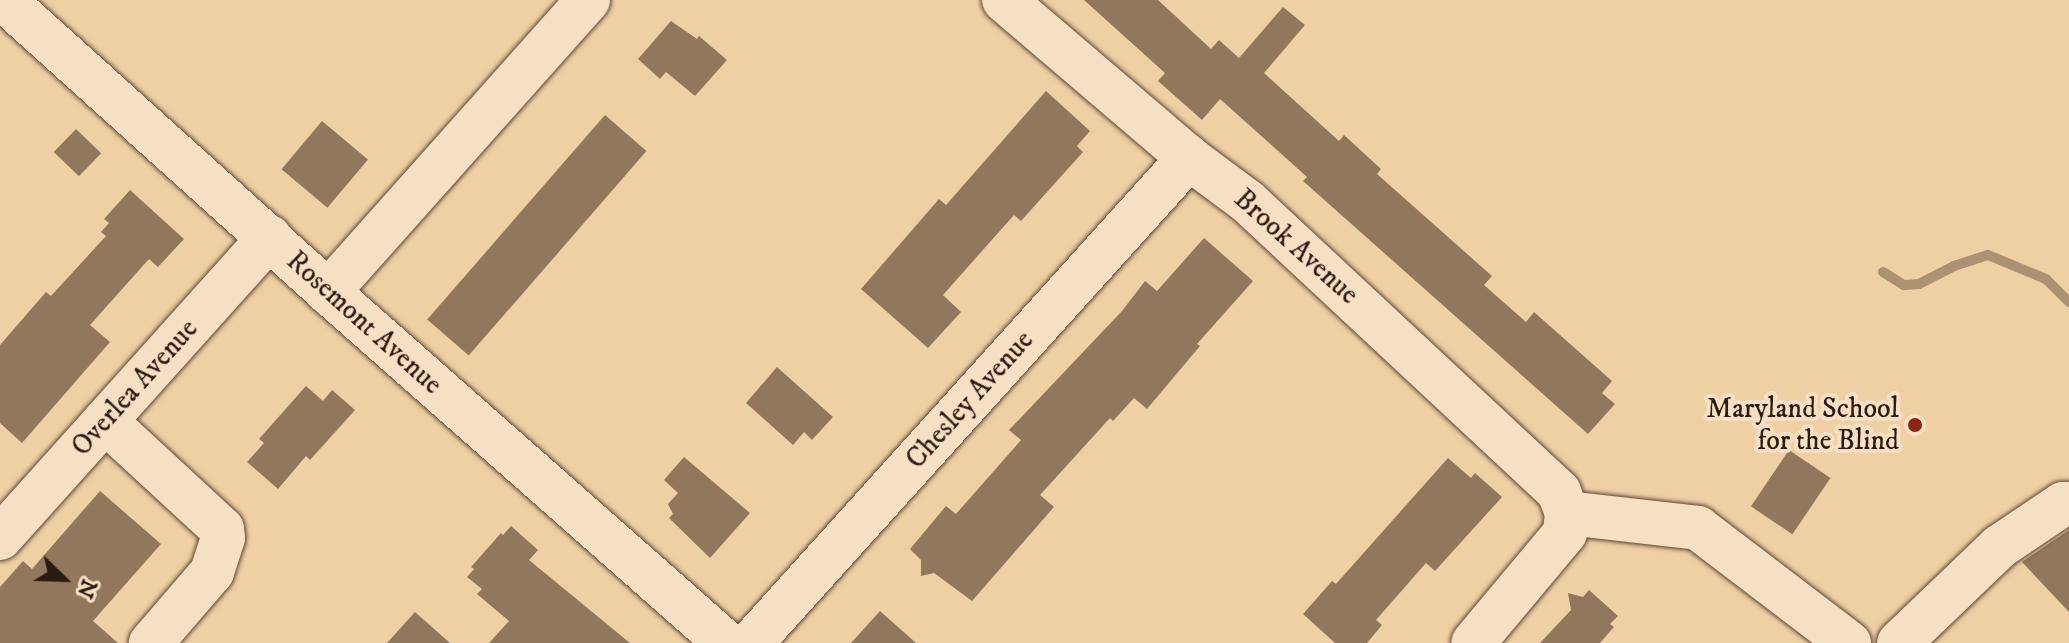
<!DOCTYPE html>
<html>
<head>
<meta charset="utf-8">
<style>
  body { margin:0 }
  #map { position:relative; width:2069px; height:643px; overflow:hidden; background:#efcfa4; font-family:"IM FELL DW Pica",serif }
  div>[style] { position:absolute }
  .stream>* { height:10px; margin:-5px; padding:0 5px; transform-origin:5px; border-radius:5px; background:#ac9172 }
  .building>* { inset:0; background:#91785d; transform-origin:0 0 }
  .roads { filter:drop-shadow(0 0 2px #5c4736) drop-shadow(0 0 2px #5c4736) }
  .minor>* { height:44px; margin:-22px; padding:0 22px; transform-origin:22px; border-radius:22px; background:#f5e0c4 }
  .dots>* { width:22px; height:22px; translate:-50% -50%; box-sizing:border-box; border:4px solid #f5e0c4; border-radius:50% }
  span { translate:-50% -50%; white-space:nowrap; text-align:center; line-height:1.15; -webkit-text-stroke:8px #f5e0c4; paint-order:stroke }
  .street-label { font-size:28px; color:#2b1a11 }
  .poi-label { font-size:28px; color:#2b1a11 }
  .right { translate:-100% -50%; text-align:right }
  .north { position:absolute; left:24px; top:539px; width:80px; height:80px; -webkit-text-stroke:6px #f5e0c4; paint-order:stroke; rotate:113deg; font-size:22px; font-weight:700; line-height:32px; text-align:center; color:#2b1a11 }
  .north::after { content:''; display:block; margin:auto; width:28px; height:36px; background:#2b1a11; clip-path:polygon(50% 0,100% 100%,50% 72%,0 100%) }
</style>
</head>
<body>
<div id="map">
  <div class="stream">
    <i style="left:1883px;top:272px;width:25px;rotate:32deg"></i>
    <i style="left:1904px;top:285px;width:15px;rotate:-4deg"></i>
    <i style="left:1919px;top:284px;width:39px;rotate:-27deg"></i>
    <i style="left:1954px;top:266px;width:36px;rotate:-18deg"></i>
    <i style="left:1988px;top:255px;width:63px;rotate:22.5deg"></i>
    <i style="left:2046px;top:279px;width:33px;rotate:45deg"></i>
  </div>
  <div class="building">
    <i style="clip-path:polygon(1084px 0,1158px 0,1211px 49px,1219px 40px,1239px 58px,1283px 7px,1305px 25px,1264px 73px,1339px 141px,1344px 135px,1381px 169px,1377px 174px,1492px 276px,1484px 285px,1526px 322px,1534px 312px,1612px 381px,1602px 393px,1615px 404px,1588px 434px,1303px 181px,1307px 177px,1220px 99px,1202px 120px,1158px 81px,1165px 73px)"></i>
    <i style="clip-path:polygon(671px 21px,697px 39px,699px 36px,727px 60px,695px 96px,666px 72px,660px 79px,638px 59px)"></i>
    <i style="clip-path:polygon(1046px 91px,1090px 131px,1077px 146px,1083px 152px,1021px 221px,1014px 215px,943px 295px,961px 312px,928px 348px,861px 289px,939px 199px,946px 205px)"></i>
    <i style="left:605px;top:115px;width:55px;height:271px;rotate:41deg"></i>
    <i style="left:322px;top:121px;width:60px;height:63px;rotate:40deg"></i>
    <i style="left:76px;top:129px;width:35px;height:32px;rotate:44deg"></i>
    <i style="clip-path:polygon(130px 190px,184px 239px,158px 267px,149px 259px,90px 325px,110px 342px,22px 443px,0 423px,0 345px,46px 292px,51px 296px,106px 236px,101px 232px,109px 223px,104px 219px)"></i>
    <i style="clip-path:polygon(1204px 238px,1253px 281px,1197px 344px,1200px 346px,1147px 409px,1134px 398px,1113px 421px,1110px 418px,1040px 495px,1054px 507px,972px 601px,934px 573px,921px 576px,921px 560px,910px 549px,946px 506px,956px 514px,1021px 440px,1009px 430px,1122px 311px,1145px 281px,1157px 291px)"></i>
    <i style="clip-path:polygon(777px 367px,833px 417px,812px 440px,804px 432px,793px 445px,746px 403px)"></i>
    <i style="clip-path:polygon(306px 386px,323px 401px,332px 390px,355px 410px,310px 460px,306px 456px,278px 489px,247px 462px,264px 443px,259px 439px)"></i>
    <i style="left:1789px;top:450px;width:50px;height:68px;rotate:34deg"></i>
    <i style="clip-path:polygon(684px 457px,750px 513px,710px 558px,669px 518px,673px 514px,668px 504px,678px 493px,664px 480px)"></i>
    <i style="clip-path:polygon(1448px 458px,1471px 478px,1475px 473px,1502px 497px,1435px 571px,1426px 563px,1376px 620px,1382px 625px,1367px 643px,1335px 643px,1303px 614px,1332px 581px,1336px 584px)"></i>
    <i style="clip-path:polygon(100px 491px,161px 544px,93px 621px,118px 643px,0 643px,0 587px,23px 561px,32px 569px)"></i>
    <i style="clip-path:polygon(511px 526px,538px 550px,529px 560px,630px 643px,489px 643px,509px 621px,477px 594px,482px 589px,467px 577px,474px 569px,471px 567px,501px 533px,503px 535px)"></i>
    <i style="clip-path:polygon(2069px 530px,2069px 612px,2022px 562px)"></i>
    <i style="clip-path:polygon(1589px 590px,1618px 616px,1610px 624px,1614px 627px,1600px 643px,1540px 643px,1571px 610px,1568px 593px,1583px 597px)"></i>
    <i style="clip-path:polygon(880px 611px,916px 643px,851px 643px)"></i>
    <i style="clip-path:polygon(415px 612px,450px 643px,387px 643px)"></i>
  </div>
  <div class="roads">
    <div class="minor">
      <i style="left:4px;top:0;width:436px;rotate:42deg"></i>
      <i style="left:328px;top:292px;width:531px;rotate:41.41deg"></i>
      <i style="left:1004px;top:0;width:243px;rotate:40.5deg"></i>
      <i style="left:1189px;top:158px;width:72px;rotate:36.6deg"></i>
      <i style="left:1247px;top:201px;width:427px;rotate:43deg"></i>
      <i style="left:1559px;top:492px;width:22px;rotate:69deg"></i>
      <i style="left:1567px;top:513px;width:20px;rotate:96deg"></i>
      <i style="left:1565px;top:533px;width:143px;rotate:129.9deg"></i>
      <i style="left:328px;top:292px;width:391px;rotate:-48.3deg"></i>
      <i style="left:105px;top:421px;width:159px;rotate:42.7deg"></i>
      <i style="left:222px;top:529px;width:9px;rotate:84deg"></i>
      <i style="left:223px;top:538px;width:36px;rotate:108deg"></i>
      <i style="left:212px;top:572px;width:94px;rotate:130.7deg"></i>
      <i style="left:1567px;top:513px;width:132px;rotate:6.5deg"></i>
      <i style="left:1698px;top:528px;width:190px;rotate:37.3deg"></i>
      <i style="left:0;top:538px;width:404px;rotate:-48.1deg"></i>
      <i style="left:751px;top:643px;width:654px;rotate:-47.92deg"></i>
      <i style="left:1899px;top:643px;width:139px;rotate:-43.8deg"></i>
      <i style="left:1999px;top:547px;width:77px;rotate:-33.9deg"></i>
      <i style="left:2063px;top:504px;width:6px"></i>
    </div>
  </div>
  <div class="dots">
    <i style="left:1915px;top:425px;background:#8f2418"></i>
  </div>
  <div class="street-label">
    <span style="left:1296px;top:247px;rotate:42deg">Brook Avenue</span>
    <span style="left:364px;top:323px;rotate:42deg">Rosemont Avenue</span>
    <span style="left:135px;top:388px;rotate:-48deg">Overlea Avenue</span>
    <span style="left:970px;top:400px;rotate:-48deg">Chesley Avenue</span>
  </div>
  <div class="poi-label">
    <span class="right" style="left:1899px;top:425px">Maryland School<br>for the Blind</span>
  </div>
  <div class="north">N</div>
</div>
</body>
</html>
